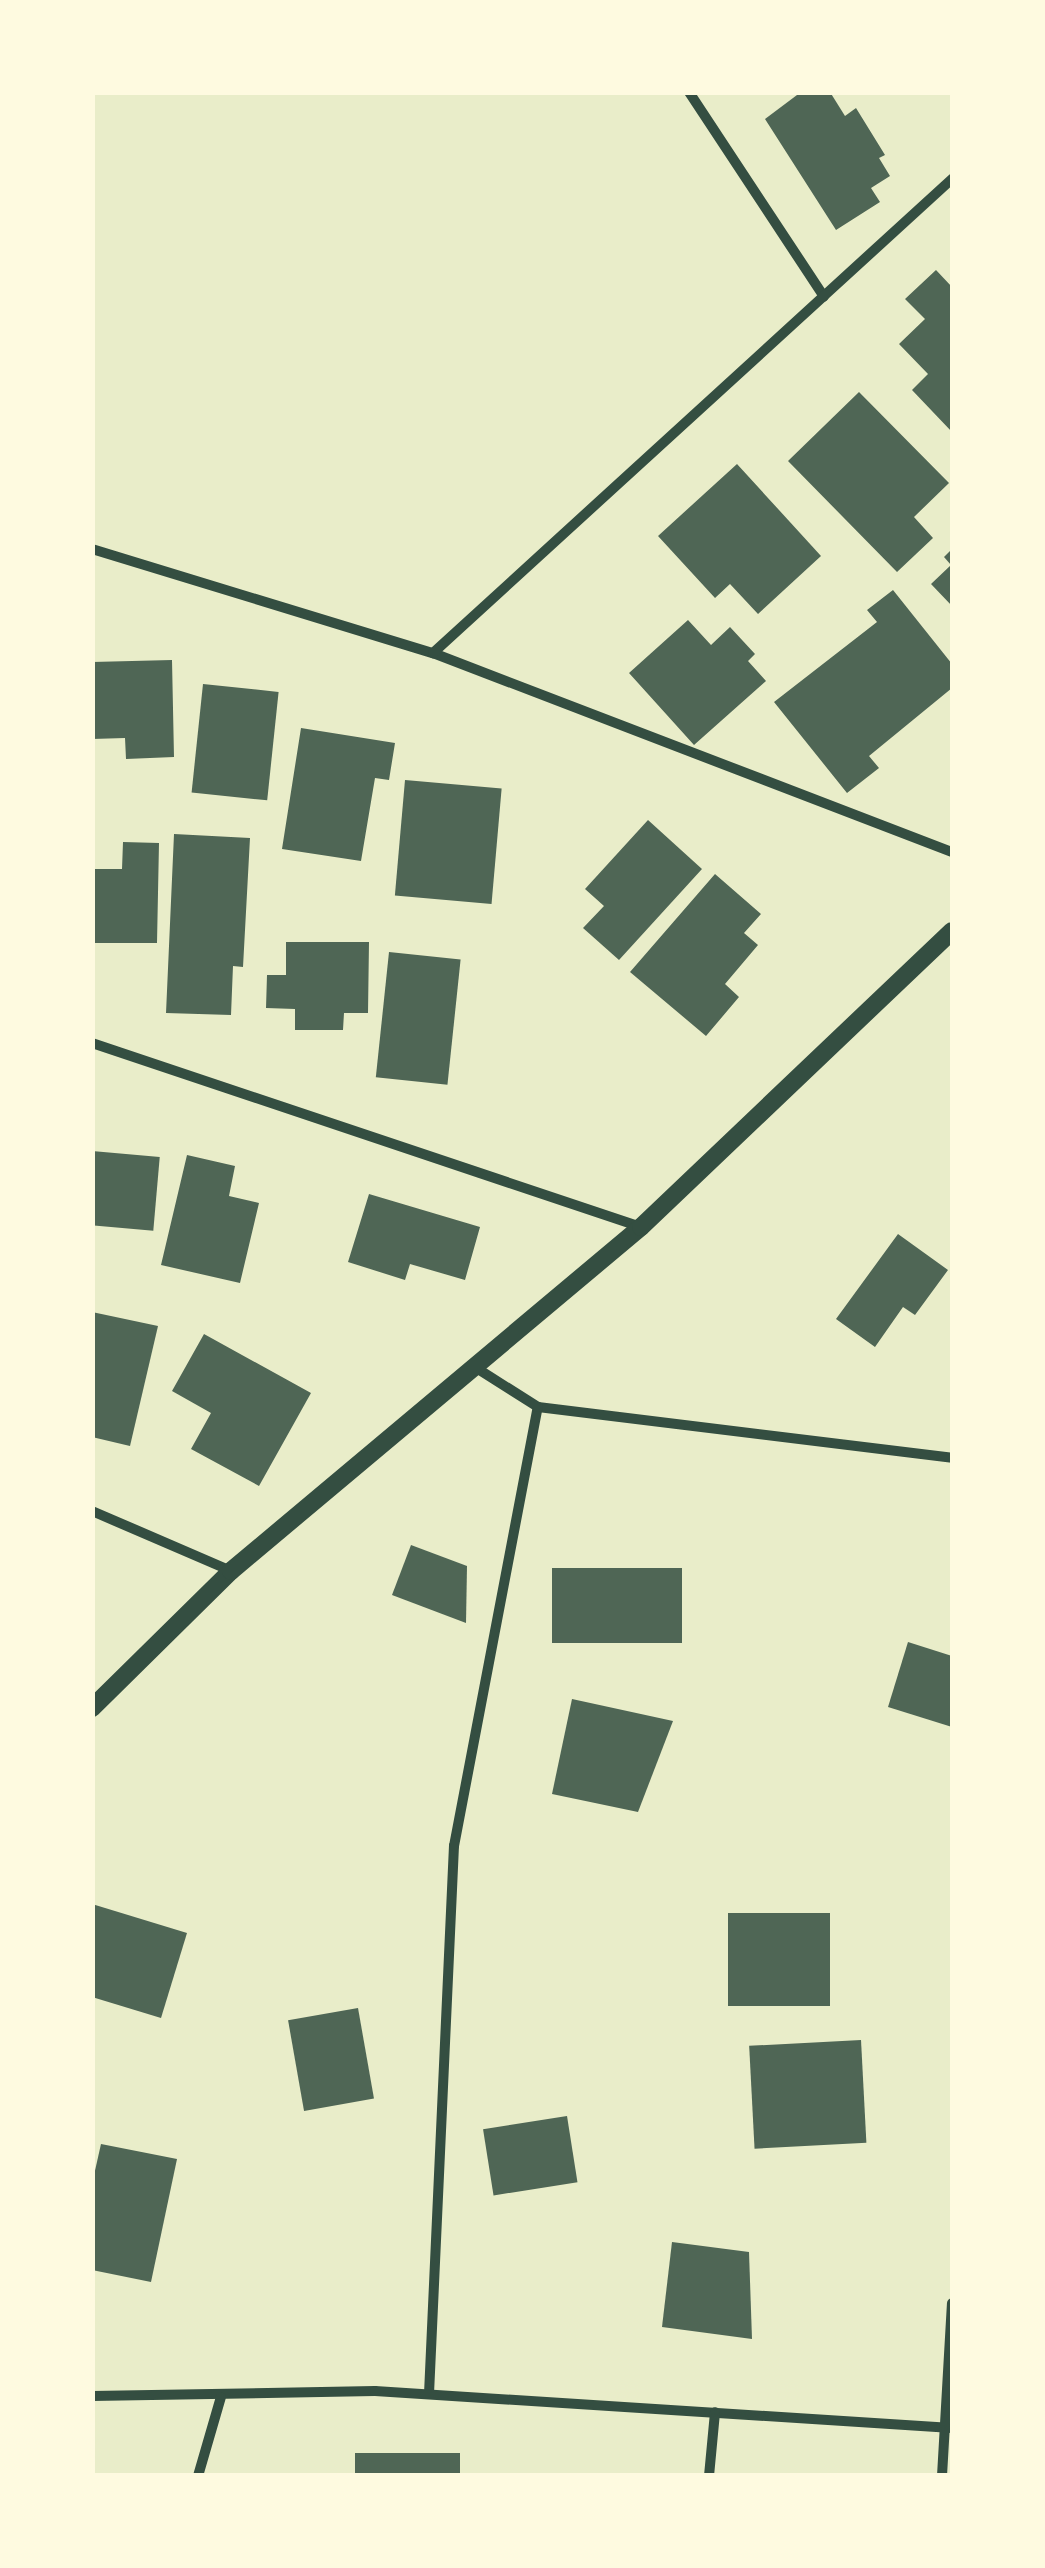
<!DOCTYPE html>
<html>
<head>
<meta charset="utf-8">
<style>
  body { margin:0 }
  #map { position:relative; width:1045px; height:2568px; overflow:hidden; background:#e9edc9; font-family:"DejaVu Sans",sans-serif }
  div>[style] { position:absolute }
  .building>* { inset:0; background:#4f6655; transform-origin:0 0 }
  .minor>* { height:10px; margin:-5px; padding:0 5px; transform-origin:5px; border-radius:5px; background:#344e41 }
  .tertiary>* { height:18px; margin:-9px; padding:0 9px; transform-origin:9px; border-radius:9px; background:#344e41 }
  span { translate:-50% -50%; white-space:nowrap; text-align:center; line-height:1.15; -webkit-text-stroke:8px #fefae0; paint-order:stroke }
  .frame { position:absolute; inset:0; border:95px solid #fefae0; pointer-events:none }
</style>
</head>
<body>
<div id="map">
  <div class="building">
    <i style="clip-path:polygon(801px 92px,830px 92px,845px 116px,856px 108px,885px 155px,879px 158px,890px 176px,871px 188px,880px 202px,836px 230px,765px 119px)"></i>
    <i style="clip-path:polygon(936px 270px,952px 287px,952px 432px,912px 390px,928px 374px,899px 344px,925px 319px,905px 299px)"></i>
    <i style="clip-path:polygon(859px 392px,949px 483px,914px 517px,933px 538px,897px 572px,788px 461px)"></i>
    <i style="clip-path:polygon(737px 464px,821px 556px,758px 614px,730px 584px,715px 598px,658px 536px)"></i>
    <i style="clip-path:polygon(952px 549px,952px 606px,931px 584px,951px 565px,944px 557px)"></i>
    <i style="clip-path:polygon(893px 590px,952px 664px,952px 688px,869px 756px,879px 768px,847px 793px,774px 702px,877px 622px,867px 610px)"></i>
    <i style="clip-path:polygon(688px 620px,711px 645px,730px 627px,755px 654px,748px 661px,766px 681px,694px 745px,629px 673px)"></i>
    <i style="clip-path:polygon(172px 660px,174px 757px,126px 759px,125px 738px,92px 739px,92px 662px)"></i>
    <i style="left:203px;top:684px;width:76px;height:109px;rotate:6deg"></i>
    <i style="clip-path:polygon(301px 728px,395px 743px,389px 780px,375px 778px,361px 861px,282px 849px)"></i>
    <i style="left:405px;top:780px;width:97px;height:116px;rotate:5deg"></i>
    <i style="clip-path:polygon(648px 820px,702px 869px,619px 960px,583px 928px,604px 906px,585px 889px)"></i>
    <i style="clip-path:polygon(174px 834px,250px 838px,243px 967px,233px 966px,231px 1015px,166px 1013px)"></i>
    <i style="clip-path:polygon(123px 842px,159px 843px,157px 943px,92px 943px,92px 869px,122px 869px)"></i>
    <i style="clip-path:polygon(715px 874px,761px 914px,744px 933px,758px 945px,725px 984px,739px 997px,706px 1036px,630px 972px)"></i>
    <i style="clip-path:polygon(286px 942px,369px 942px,368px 1013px,344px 1013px,343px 1030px,295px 1030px,295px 1009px,266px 1008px,267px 975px,286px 975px)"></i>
    <i style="left:389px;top:952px;width:72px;height:126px;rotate:6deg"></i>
    <i style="left:92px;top:1151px;width:68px;height:74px;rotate:5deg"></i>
    <i style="clip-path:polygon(187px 1155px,235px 1166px,229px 1196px,259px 1203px,240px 1283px,161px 1265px)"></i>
    <i style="clip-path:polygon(369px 1194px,480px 1227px,465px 1280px,410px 1264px,405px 1280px,348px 1262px)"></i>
    <i style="clip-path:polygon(898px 1234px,948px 1270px,915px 1315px,903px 1307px,875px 1347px,836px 1319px)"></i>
    <i style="clip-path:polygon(92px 1312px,158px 1326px,130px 1446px,92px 1437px)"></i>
    <i style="clip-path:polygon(204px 1334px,311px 1393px,259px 1486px,191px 1449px,211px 1413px,172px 1391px)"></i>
    <i style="clip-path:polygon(411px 1545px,467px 1566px,466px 1623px,392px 1595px)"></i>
    <i style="left:552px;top:1568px;width:130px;height:75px"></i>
    <i style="clip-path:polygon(908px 1642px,952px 1656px,952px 1727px,888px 1707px)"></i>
    <i style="clip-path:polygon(572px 1699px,673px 1721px,638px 1812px,552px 1794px)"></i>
    <i style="clip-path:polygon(92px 1904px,187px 1933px,161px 2018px,92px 1997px)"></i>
    <i style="left:728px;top:1913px;width:102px;height:93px"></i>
    <i style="left:358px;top:2008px;width:92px;height:71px;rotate:80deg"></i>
    <i style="left:861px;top:2040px;width:103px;height:112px;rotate:87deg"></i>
    <i style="left:567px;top:2116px;width:67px;height:85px;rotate:81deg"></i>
    <i style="clip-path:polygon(101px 2144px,177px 2159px,151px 2282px,92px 2270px,92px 2184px)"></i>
    <i style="clip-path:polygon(672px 2242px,749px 2252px,752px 2339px,662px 2327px)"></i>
    <i style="left:355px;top:2453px;width:105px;height:23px"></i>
  </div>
  <div class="minor">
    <i style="left:689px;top:92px;width:245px;rotate:56.6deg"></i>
    <i style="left:92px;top:549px;width:357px;rotate:17deg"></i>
    <i style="left:433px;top:653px;width:556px;rotate:20.98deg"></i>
    <i style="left:433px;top:653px;width:703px;rotate:-42.41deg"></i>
    <i style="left:92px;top:1043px;width:579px;rotate:18.53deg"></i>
    <i style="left:538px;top:1407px;width:417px;rotate:7deg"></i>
    <i style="left:92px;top:1511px;width:151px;rotate:23.3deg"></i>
    <i style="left:429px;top:2394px;width:549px;rotate:-87.39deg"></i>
    <i style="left:454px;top:1846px;width:447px;rotate:-79.2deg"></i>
    <i style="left:538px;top:1407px;width:71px;rotate:-147.7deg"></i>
    <i style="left:92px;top:2396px;width:283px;rotate:-1deg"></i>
    <i style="left:375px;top:2391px;width:578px;rotate:3.67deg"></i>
    <i style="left:198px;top:2476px;width:82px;rotate:-73.8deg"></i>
    <i style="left:709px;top:2476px;width:64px;rotate:-84.6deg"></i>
    <i style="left:942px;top:2476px;width:173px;rotate:-86.7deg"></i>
  </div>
  <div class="tertiary">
    <i style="left:92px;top:1708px;width:195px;rotate:-44.6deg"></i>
    <i style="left:231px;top:1571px;width:535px;rotate:-40deg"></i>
    <i style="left:641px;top:1227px;width:429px;rotate:-43.6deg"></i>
  </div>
  <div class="frame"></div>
</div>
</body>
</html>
